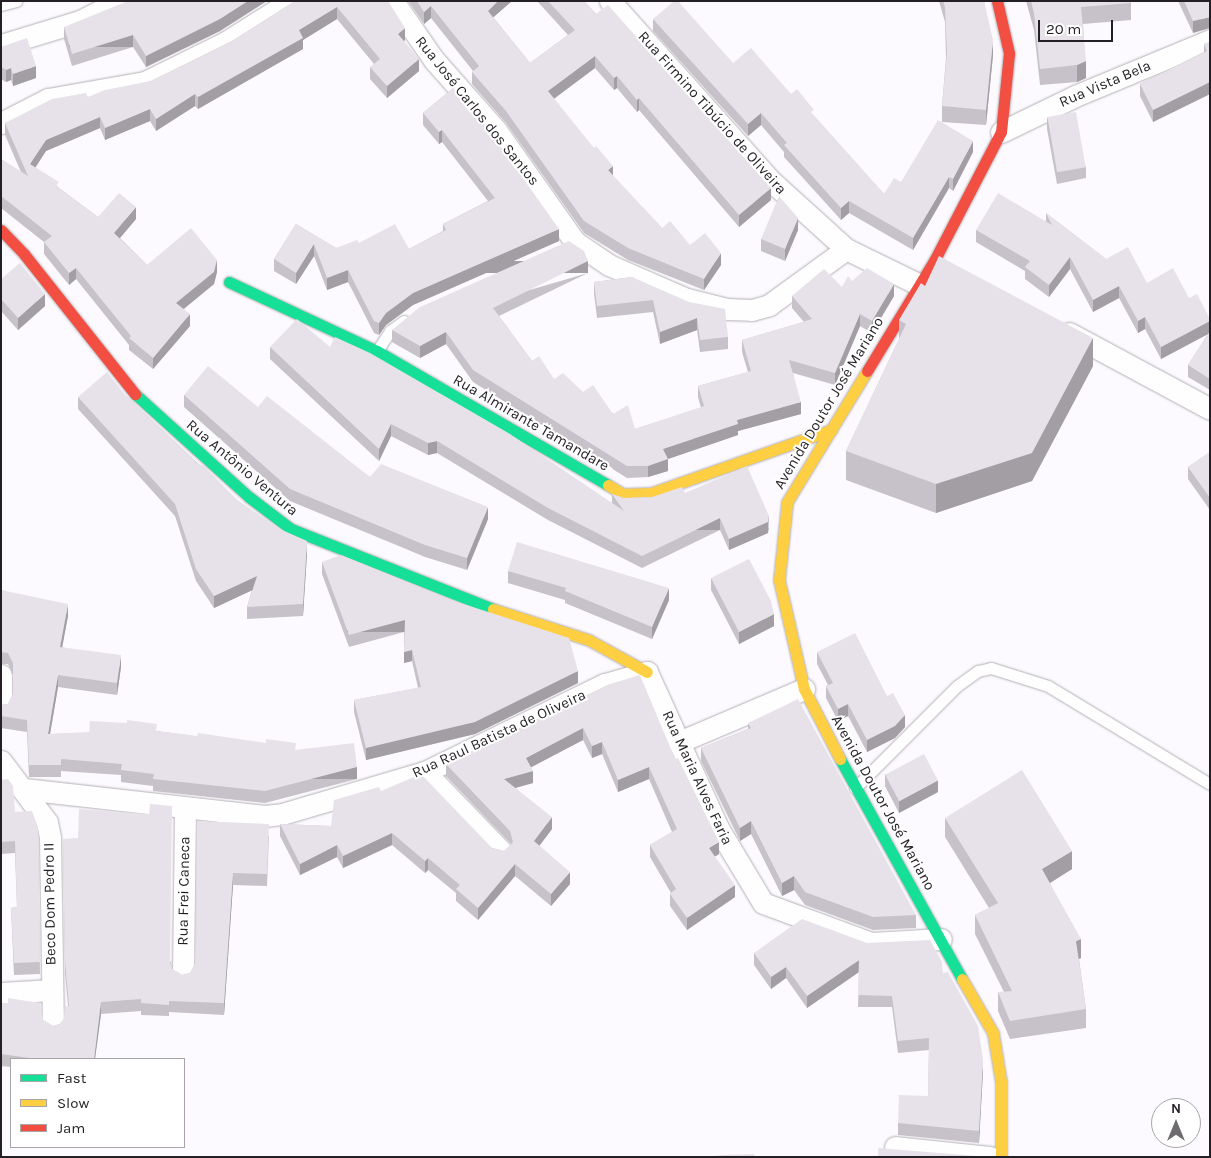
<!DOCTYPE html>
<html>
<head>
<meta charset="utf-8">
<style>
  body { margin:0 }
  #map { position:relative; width:1211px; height:1158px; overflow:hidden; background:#fcfafe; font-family:Karla,sans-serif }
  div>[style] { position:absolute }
  .roads { filter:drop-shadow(0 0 1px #b3b0b5) drop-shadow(0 0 1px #b3b0b5) }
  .lane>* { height:11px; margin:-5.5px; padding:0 5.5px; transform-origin:5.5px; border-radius:5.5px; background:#fffeff }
  .street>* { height:21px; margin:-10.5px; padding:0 10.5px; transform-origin:10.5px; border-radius:10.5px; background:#fffeff }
  .fast>* { height:11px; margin:-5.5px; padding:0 5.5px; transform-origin:5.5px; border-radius:5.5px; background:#16e098 }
  .slow>* { height:11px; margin:-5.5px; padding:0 5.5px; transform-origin:5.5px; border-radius:5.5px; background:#ffcf43 }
  .jam>* { height:11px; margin:-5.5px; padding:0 5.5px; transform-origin:5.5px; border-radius:5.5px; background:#f24e42 }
  .wall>* { inset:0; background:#c7c2c9 }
  .shaded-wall>* { inset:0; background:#a29ea4; transform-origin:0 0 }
  .building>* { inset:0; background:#e7e2ea; transform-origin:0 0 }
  span { translate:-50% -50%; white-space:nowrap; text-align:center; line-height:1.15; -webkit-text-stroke:4px #fff; paint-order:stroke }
  .street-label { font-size:15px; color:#231f24 }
  .frame { position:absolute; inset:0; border:2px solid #231f24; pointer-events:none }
  .legend { position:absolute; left:10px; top:1058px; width:175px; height:90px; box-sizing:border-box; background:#fff; border:1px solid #a7a5a7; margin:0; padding:6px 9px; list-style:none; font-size:15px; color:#231f24 }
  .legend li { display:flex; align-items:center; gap:10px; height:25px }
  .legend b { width:25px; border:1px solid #a7a5a7 }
  .north { position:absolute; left:1151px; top:1098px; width:50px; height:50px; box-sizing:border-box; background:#fff; border:1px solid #a7a5a7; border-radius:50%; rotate:0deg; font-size:14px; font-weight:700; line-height:20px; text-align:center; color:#231f24 }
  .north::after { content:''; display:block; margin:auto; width:18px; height:22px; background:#6f6c70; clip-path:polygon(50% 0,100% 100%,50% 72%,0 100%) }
  .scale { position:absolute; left:1038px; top:20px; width:75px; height:22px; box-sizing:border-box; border:2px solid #231f24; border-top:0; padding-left:6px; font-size:15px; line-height:18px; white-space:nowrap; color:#231f24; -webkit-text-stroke:4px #fff; paint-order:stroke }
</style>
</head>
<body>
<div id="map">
  <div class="roads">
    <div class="lane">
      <i style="left:1px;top:5px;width:16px;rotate:-15deg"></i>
      <i style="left:377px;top:351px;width:24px;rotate:-57deg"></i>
      <i style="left:390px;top:331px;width:17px;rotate:-36deg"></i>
      <i style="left:855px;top:788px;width:144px;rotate:-45deg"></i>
      <i style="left:957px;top:686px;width:26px;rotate:-36deg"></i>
      <i style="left:978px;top:671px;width:13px;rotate:-13deg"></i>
      <i style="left:991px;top:668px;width:60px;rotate:17.5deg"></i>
      <i style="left:1048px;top:686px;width:189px;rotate:31.2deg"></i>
    </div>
    <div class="street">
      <i style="left:393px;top:1px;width:72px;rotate:55.2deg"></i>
      <i style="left:434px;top:60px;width:94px;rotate:48.5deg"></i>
      <i style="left:496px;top:130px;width:137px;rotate:54.8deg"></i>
      <i style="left:575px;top:242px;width:41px;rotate:34.1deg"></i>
      <i style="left:609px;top:265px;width:85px;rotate:23.6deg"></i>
      <i style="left:687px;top:299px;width:41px;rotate:14deg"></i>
      <i style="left:727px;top:309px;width:25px;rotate:2deg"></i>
      <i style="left:752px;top:310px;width:18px;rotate:-16deg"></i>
      <i style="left:769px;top:305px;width:95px;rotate:-36deg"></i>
      <i style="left:610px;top:1px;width:241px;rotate:48.2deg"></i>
      <i style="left:771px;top:181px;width:101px;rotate:42.2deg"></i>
      <i style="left:846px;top:249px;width:80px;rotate:25.9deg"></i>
      <i style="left:1px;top:45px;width:83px;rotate:-16.9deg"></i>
      <i style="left:80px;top:21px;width:44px;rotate:-27.1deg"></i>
      <i style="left:1px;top:123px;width:53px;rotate:-27.1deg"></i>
      <i style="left:48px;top:99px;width:98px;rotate:-9.9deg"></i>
      <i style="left:145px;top:82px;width:90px;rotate:-26.3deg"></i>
      <i style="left:226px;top:42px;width:77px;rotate:-32.2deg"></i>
      <i style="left:1001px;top:132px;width:82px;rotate:-25.9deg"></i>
      <i style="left:1075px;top:96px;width:146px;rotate:-22.5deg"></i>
      <i style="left:1069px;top:333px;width:160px;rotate:28.3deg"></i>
      <i style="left:1px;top:675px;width:30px;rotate:90deg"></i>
      <i style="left:679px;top:742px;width:136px;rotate:-23deg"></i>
      <i style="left:1px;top:761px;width:76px;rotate:53deg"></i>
      <i style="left:47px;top:822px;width:16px;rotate:79deg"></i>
      <i style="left:50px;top:838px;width:187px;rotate:89.1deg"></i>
      <i style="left:425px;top:772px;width:110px;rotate:46.1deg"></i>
      <i style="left:24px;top:789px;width:242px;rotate:6.4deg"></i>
      <i style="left:264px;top:816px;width:18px;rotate:-6deg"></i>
      <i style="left:282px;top:814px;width:149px;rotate:-16.4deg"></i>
      <i style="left:425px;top:772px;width:200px;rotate:-26.1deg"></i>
      <i style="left:605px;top:684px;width:44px;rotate:-15.9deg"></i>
      <i style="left:647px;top:672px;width:171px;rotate:65.5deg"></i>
      <i style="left:718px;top:828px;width:87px;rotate:59deg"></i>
      <i style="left:763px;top:903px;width:115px;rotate:20.3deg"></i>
      <i style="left:871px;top:943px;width:70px;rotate:-3.3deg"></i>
      <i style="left:183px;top:974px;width:166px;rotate:-89.3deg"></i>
      <i style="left:1px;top:993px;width:51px;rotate:-3.4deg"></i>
      <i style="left:895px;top:1147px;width:96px;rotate:6deg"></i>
    </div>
    <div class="fast">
      <i style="left:229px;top:282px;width:163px;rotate:25deg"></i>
      <i style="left:377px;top:351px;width:267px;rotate:30.1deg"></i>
      <i style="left:135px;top:394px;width:154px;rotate:42.1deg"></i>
      <i style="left:249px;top:497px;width:53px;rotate:37.3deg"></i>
      <i style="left:291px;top:529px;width:217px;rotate:21.6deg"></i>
      <i style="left:840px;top:759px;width:252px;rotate:61deg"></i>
    </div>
    <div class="slow">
      <i style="left:608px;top:485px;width:17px;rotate:31deg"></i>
      <i style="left:623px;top:494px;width:28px;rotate:-2deg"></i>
      <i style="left:651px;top:493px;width:191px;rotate:-19.3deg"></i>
      <i style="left:493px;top:609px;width:101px;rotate:17.9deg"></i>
      <i style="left:589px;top:640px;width:66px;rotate:28.9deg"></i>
      <i style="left:840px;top:759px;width:79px;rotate:-117.2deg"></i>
      <i style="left:804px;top:689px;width:112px;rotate:-102.9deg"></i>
      <i style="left:779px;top:580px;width:78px;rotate:-84.1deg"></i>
      <i style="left:787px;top:502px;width:153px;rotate:-58.6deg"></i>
      <i style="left:962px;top:979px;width:62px;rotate:60.1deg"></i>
      <i style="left:993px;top:1033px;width:50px;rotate:80.7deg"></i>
      <i style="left:1001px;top:1082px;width:75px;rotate:90deg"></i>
    </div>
    <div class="jam">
      <i style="left:1px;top:230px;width:33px;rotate:46deg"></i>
      <i style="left:24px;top:254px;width:179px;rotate:51.6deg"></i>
      <i style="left:867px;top:371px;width:129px;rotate:-58.7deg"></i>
      <i style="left:934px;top:261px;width:145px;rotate:-62.6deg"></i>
      <i style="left:1001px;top:132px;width:79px;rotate:-84.2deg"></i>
      <i style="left:1009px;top:53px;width:53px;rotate:-103deg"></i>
    </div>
  </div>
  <div class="wall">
    <i style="clip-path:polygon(295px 1px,388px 1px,405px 40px,404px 41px,419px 71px,387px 98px,370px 79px,370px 67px,374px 64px,337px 19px,303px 40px,303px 49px,198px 109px,195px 106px,156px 131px,150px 121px,105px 140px,100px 128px,46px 151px,35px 167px,59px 188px,98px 217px,136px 219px,120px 238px,147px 265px,217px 272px,214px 284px,184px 309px,190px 326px,153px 369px,129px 350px,129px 345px,76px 279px,69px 285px,44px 254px,44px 242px,1px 208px,1px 159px,21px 172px,5px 135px,5px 123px,88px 97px,151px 81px,232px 41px)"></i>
    <i style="clip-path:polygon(408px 1px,512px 1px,493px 17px,530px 63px,568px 35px,537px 1px,584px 1px,771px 200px,739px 227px,639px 110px,637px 112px,617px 88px,614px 90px,595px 68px,554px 99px,613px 176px,662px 228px,721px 265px,704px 290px,628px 260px,584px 233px,506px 123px,472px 84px,472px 72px,473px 71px,431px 18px,424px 24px)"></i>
    <i style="clip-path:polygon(939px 1px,984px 1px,993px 55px,986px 125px,942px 122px,942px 106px,946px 58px,945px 22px)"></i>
    <i style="clip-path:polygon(1026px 1px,1130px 1px,1131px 3px,1131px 20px,1083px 24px,1086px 78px,1077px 82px,1040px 85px,1034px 30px)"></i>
    <i style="clip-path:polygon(1178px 1px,1210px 1px,1193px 33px)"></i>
    <i style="clip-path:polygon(653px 19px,733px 63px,791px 94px,814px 116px,884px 194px,901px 182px,973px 152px,953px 191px,949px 188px,913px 250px,849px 213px,841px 220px,784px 157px,784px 152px,761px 125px,748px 136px,653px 31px)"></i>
    <i style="clip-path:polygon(64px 27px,220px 31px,146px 67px,133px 47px,72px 66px,64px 39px)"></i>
    <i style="clip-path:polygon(1210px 42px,1210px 94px,1153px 122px,1140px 96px,1140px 84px,1204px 52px,1204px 44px)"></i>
    <i style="clip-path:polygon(1px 47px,36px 78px,13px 86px,11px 80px,6px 82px,1px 79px)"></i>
    <i style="clip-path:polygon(453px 88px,559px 241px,413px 305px,386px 325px,379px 335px,374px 333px,348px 282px,327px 290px,314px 256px,296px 284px,274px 271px,274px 259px,296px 224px,336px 248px,359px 243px,409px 249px,443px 231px,443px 224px,488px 201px,442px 142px,439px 144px,423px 125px,423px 113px)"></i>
    <i style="clip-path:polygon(1047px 117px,1086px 167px,1086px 178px,1057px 184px,1047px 129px)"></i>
    <i style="clip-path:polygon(1046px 213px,1106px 259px,1147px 283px,1189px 298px,1210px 319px,1210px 390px,1188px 377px,1188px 365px,1208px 334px,1161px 359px,1145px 329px,1138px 333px,1119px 298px,1093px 312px,1070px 269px,1049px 297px,1025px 279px,1025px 271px,976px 242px,976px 230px,1046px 221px)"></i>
    <i style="clip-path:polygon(798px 230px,785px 261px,761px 251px,761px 239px)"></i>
    <i style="clip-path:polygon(588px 273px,499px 316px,532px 361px,554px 379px,583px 392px,635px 429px,701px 408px,698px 397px,698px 386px,748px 372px,742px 352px,742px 340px,804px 322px,792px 308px,792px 296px,842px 287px,852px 281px,894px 296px,872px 333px,860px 326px,835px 385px,793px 373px,801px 414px,738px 431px,738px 435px,668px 459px,668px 471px,648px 477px,627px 478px,473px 382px,446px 344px,420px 358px,392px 342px,392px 330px)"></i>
    <i style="clip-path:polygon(632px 277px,728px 337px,728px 349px,700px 352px,697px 330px,660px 344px,653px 312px,597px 318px,594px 294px,594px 282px)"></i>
    <i style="clip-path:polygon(1px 279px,45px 306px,18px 330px,1px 311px)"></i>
    <i style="clip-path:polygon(899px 320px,1093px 366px,1032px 481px,936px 513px,846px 480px,846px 451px,899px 339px)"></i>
    <i style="clip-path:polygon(270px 347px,330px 347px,612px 503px,612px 494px,624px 498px,652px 497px,685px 493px,769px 528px,768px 533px,729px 550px,720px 530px,642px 568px,548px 520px,437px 453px,428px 455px,391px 436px,379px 461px,270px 359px)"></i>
    <i style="clip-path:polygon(184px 395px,258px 407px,370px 477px,488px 519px,467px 570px,425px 557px,290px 501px,184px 407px)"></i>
    <i style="clip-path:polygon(126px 396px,237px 500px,307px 553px,303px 616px,247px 619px,247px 607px,252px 590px,214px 608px,196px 581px,175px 516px,78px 409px,78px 397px)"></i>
    <i style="clip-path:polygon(1210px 452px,1210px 510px,1188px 479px,1188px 467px)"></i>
    <i style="clip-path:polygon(322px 562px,578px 683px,475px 734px,366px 760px,354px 712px,354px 700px,418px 688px,412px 661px,404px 663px,404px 632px,349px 647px,322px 574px)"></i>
    <i style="clip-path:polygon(508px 571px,669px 600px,652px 639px,565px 603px,565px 600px,508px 583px)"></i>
    <i style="clip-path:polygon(711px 578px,774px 626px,739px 644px,711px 590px)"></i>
    <i style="clip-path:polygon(1px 590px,68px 616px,62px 647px,121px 667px,117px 695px,58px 687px,50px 734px,157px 731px,296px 750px,357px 779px,265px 803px,153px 791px,153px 786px,121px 782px,121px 775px,61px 771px,61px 777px,29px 777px,27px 732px,1px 728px,1px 705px,8px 704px,13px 694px,13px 675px,8px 664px,1px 664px)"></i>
    <i style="clip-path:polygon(817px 652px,887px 696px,905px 727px,895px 738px,867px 752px,848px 716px,838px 721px,826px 698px,826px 686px,828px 685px,817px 664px)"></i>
    <i style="clip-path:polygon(610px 684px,675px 759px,719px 854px,714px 857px,735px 897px,687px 930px,670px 906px,670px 894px,671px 893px,650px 857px,650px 845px,672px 832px,649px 779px,618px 792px,602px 754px,592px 758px,583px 740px,531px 767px,533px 783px,515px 788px,552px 829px,539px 846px,570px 884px,551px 906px,515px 876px,478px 920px,456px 901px,456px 893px,428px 870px,425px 873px,392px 845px,343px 868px,337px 857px,300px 875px,280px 836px,280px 824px,331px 826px,381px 791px,492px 848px,504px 851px,511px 845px,510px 843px,446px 776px,446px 764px)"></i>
    <i style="clip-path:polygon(748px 723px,916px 915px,916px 928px,873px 930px,805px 905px,794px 890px,782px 896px,751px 834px,740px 841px,701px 761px,701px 748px,748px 729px)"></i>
    <i style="clip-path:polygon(885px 774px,938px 792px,899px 813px,885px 786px)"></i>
    <i style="clip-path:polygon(1px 780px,15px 812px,38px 827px,40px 974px,14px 975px,11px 908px,17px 907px,15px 853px,1px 854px)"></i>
    <i style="clip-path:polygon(945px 818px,1072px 869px,1050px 883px,1081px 958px,1079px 959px,1086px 1009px,1086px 1028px,1010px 1039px,998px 1011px,998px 992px,1004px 992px,975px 934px,975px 915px,989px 908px,945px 837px)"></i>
    <i style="clip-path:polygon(197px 821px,269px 836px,267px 886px,233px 885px,224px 1015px,169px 1012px,169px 1016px,141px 1015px,141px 1011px,101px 1014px,95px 1059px,11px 1059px,11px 1067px,1px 1066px,1px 1003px,43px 1020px,53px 1026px,60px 1024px,64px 1019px,68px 1006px,65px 973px,63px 839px,171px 962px,172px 969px,182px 975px,190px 973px,196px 962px)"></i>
    <i style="clip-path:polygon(754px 953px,943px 973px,983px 1071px,979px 1143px,898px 1135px,898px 1123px,928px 1096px,929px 1050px,898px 1053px,892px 1007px,858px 1007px,859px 972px,807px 1008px,786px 978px,771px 989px,754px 965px)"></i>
  </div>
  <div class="shaded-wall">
    <i style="clip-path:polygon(248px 1px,267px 1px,220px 31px,146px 67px,146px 56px)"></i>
    <i style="clip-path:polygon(498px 1px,512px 1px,488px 22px,488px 11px)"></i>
    <i style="clip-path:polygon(431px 6px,431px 18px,424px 24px,424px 12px)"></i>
    <i style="clip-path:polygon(337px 7px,337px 19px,303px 40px,303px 49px,198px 109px,198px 97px,299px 30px)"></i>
    <i style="clip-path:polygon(1210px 17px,1210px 28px,1193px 33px,1193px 21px)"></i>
    <i style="clip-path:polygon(405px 28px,405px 40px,398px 46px,398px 34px)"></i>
    <i style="left:133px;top:35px;width:12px;height:64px;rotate:90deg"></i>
    <i style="clip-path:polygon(993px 40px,993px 55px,986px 125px,986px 110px)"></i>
    <i style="clip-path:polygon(595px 56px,595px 68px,548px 103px,548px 91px)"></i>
    <i style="clip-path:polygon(419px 59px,419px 71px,387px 98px,387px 86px)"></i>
    <i style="clip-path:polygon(1086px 61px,1086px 78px,1077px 82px,1077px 65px)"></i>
    <i style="clip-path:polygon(36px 66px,36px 78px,13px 86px,13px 74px)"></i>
    <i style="clip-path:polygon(11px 68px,11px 80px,6px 82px,6px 70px)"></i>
    <i style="clip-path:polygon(617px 76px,617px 88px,614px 90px,614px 78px)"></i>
    <i style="clip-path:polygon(1210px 82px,1210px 94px,1153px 122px,1153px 110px)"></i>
    <i style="clip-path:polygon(195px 94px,195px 106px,156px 131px,156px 119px)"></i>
    <i style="clip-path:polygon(639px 98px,639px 110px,637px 112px,637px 100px)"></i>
    <i style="clip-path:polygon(150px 109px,150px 121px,105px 140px,105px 128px)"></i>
    <i style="clip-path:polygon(761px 113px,761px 125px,748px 136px,748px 124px)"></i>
    <i style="clip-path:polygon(100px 117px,100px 128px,46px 151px,30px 176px,30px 164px,46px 140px)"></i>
    <i style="clip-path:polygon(442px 130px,442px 142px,439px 144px,439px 132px)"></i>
    <i style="clip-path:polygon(973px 141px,973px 152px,953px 191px,953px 179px)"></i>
    <i style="clip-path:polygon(613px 166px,613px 178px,608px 170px)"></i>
    <i style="clip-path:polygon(949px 177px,949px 188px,913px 250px,913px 238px)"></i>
    <i style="clip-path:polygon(771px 188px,771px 200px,739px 227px,739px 215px)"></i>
    <i style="clip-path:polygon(849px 201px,849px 213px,841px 220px,841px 208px)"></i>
    <i style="clip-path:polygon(136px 207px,136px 219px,114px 245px,114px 233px)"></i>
    <i style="clip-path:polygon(798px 218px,798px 230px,785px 261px,785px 249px)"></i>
    <i style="clip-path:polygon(559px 229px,559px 241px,413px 305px,386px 325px,379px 335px,379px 323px,386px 313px,413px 293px)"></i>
    <i style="clip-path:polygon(314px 244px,314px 256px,296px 284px,296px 273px)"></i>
    <i style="clip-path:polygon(721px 253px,721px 265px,704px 290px,704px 279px)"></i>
    <i style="clip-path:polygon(1070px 257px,1070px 269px,1049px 297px,1049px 285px)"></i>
    <i style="clip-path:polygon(217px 260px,217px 272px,214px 284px,176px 315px,176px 303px)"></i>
    <i style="left:588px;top:261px;width:12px;height:106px;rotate:90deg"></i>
    <i style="clip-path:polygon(76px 268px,76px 279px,69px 285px,69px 273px)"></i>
    <i style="clip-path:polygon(348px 270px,348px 282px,327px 290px,327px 278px)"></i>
    <i style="clip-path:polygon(894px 284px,894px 296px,872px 333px,872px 321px)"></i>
    <i style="clip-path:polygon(1119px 286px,1119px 298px,1093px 312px,1093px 300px)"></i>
    <i style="clip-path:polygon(45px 294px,45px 306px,18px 330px,18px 318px)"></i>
    <i style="clip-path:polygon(190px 314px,190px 326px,153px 369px,153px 358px)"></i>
    <i style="clip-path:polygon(860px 314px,860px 326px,835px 385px,835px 373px)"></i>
    <i style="clip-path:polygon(1145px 317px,1145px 329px,1138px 333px,1138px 321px)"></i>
    <i style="clip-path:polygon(697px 318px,697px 330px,660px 344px,660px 332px)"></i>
    <i style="clip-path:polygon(1210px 321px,1210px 333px,1161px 359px,1161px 347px)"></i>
    <i style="clip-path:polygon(446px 332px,446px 344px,420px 358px,420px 346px)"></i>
    <i style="clip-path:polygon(1093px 338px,1093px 366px,1032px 481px,936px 513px,936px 484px)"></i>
    <i style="clip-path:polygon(801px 402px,801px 414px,738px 431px,738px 435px,668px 459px,668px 471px,648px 477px,648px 466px,663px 449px,737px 420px)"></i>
    <i style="clip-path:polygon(391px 424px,391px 436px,379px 461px,379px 449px)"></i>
    <i style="clip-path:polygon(437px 441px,437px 453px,428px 455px,428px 443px)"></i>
    <i style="clip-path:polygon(488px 507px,488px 519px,467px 570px,467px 558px)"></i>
    <i style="clip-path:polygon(769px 516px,768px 533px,729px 550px,729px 539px)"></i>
    <i style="left:720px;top:518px;width:12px;height:87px;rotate:90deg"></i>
    <i style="clip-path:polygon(307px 541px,307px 553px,303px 616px,303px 604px)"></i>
    <i style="clip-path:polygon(257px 576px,257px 588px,214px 608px,214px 596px)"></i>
    <i style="clip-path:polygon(669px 588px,669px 600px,652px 639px,652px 627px)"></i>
    <i style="clip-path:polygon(68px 604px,68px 616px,60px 659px,60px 647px)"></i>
    <i style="clip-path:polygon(774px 614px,774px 626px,739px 644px,739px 632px)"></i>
    <i style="left:405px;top:620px;width:12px;height:58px;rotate:90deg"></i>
    <i style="clip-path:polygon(412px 650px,412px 661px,404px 663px,404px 652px)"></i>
    <i style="clip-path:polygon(121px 655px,121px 667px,117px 695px,117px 683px)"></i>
    <i style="clip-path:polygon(578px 671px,578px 683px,475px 734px,366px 760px,366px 748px)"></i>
    <i style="clip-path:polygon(58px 675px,58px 687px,48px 746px,48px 734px)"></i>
    <i style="clip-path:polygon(848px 704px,848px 716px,838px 721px,838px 709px)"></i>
    <i style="clip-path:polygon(905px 715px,905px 727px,895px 738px,867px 752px,867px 740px)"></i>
    <i style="clip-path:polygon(583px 728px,583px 740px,526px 770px,526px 758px)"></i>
    <i style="clip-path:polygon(602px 742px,602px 754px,592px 758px,592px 746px)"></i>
    <i style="left:357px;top:767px;width:12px;height:95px;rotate:90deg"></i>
    <i style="clip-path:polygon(649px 767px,649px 779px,618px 792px,618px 780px)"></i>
    <i style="clip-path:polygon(533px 771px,533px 783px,504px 791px,504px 779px)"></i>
    <i style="clip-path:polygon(938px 780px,938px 792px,899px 813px,899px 801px)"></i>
    <i style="clip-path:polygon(552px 817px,552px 829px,534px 853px,534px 841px)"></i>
    <i style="clip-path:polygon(751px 821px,751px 834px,740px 841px,740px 828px)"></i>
    <i style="clip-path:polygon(392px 833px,392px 845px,343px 868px,343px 856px)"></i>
    <i style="clip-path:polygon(719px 842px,719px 854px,709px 860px,709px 848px)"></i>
    <i style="clip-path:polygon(337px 845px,337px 857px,300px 875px,300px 864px)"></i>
    <i style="clip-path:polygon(1072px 851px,1072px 869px,1042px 888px,1042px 869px)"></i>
    <i style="clip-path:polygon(428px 858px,428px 870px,425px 873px,425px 861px)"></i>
    <i style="clip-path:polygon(515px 864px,515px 876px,478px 920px,478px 908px)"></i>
    <i style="clip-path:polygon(570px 872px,570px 884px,551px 906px,551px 894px)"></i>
    <i style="clip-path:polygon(233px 873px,233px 885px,224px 1015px,224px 1003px)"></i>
    <i style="clip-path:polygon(794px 876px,794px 890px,782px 896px,782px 883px)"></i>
    <i style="clip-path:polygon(735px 885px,735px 897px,687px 930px,687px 918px)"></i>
    <i style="clip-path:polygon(1081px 939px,1081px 958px,1076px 960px,1076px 941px)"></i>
    <i style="clip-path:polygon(859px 960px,859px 972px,807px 1008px,807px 996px)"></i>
    <i style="clip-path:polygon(786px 967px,786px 978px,771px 989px,771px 977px)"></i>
    <i style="clip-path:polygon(101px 1002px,101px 1014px,95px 1059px,94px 1059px)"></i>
    <i style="clip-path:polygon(983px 1060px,983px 1071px,979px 1143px,979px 1131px)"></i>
  </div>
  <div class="building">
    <i style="clip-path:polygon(128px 1px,248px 1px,220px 19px,146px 56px,133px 35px,72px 54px,64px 27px)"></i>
    <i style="clip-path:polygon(295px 1px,388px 1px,405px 28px,398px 34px,419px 59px,387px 86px,370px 67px,380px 59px,337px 7px,299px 30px,303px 38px,198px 97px,195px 94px,156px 119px,150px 109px,105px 128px,100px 117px,46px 140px,30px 164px,59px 182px,56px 186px,98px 217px,119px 193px,136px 207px,114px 233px,147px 265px,191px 228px,217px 260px,214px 272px,176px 303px,190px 314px,153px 358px,129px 338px,131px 336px,76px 268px,69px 273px,44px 242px,52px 236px,1px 196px,1px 159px,28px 176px,5px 123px,52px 99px,86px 93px,88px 97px,105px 90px,151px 81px,232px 41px)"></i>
    <i style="clip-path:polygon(417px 1px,498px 1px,488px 11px,530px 63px,575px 30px,548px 1px,584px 1px,596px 14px,608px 5px,771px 188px,739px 215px,639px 98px,637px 100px,617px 76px,614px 78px,595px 56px,548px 91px,594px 148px,596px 146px,613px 166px,608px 170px,662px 228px,670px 221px,690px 245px,705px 233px,721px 253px,704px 279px,628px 248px,584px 221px,506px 111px,472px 72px,479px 66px,431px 6px,424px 12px)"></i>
    <i style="clip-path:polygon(674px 1px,678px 1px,733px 63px,751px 48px,791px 94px,797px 89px,814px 110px,811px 112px,884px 194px,894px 178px,901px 182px,938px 120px,973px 141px,953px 179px,949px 177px,913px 238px,849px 201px,841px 208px,784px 145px,787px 143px,761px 113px,748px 124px,653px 19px)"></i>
    <i style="clip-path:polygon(943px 1px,984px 1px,993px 40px,986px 110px,942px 106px,947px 53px,945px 7px)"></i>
    <i style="clip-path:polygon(1031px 1px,1130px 1px,1131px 3px,1081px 7px,1086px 61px,1077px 65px,1040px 69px,1034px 13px)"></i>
    <i style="clip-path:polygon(1184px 1px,1210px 1px,1210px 17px,1193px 21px)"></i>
    <i style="clip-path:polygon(27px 38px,36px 66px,13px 74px,11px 68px,6px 70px,1px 67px,1px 47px)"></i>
    <i style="clip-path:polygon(1210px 42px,1210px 82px,1153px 110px,1140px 84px,1207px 51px,1204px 44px)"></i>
    <i style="clip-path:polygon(453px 88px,486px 126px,559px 229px,413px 293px,386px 313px,379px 323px,374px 321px,348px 270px,327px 278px,314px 244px,296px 273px,274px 259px,296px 224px,336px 248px,357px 240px,359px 243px,395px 224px,409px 249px,446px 230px,443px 224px,495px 198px,442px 130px,439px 132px,423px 113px)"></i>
    <i style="left:1076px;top:112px;width:56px;height:29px;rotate:80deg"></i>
    <i style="clip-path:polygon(998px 193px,1052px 225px,1046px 213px,1106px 259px,1128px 247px,1147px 283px,1173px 268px,1189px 298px,1197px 294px,1210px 319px,1210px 321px,1161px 347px,1145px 317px,1138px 321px,1119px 286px,1093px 300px,1070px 257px,1049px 285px,1025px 267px,1030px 261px,976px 230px)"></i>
    <i style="clip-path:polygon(779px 196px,798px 218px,785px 249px,761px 239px)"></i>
    <i style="clip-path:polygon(569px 241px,584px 251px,588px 261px,493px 308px,532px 361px,539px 356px,554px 379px,563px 373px,583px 392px,593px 385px,613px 414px,628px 405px,635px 429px,704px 406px,698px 386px,751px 371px,742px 340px,812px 319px,792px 296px,824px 269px,842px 287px,848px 276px,852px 281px,867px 268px,894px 284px,872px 321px,860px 314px,835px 373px,789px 360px,801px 402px,737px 420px,738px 424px,663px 449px,668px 459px,648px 466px,627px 466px,473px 370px,446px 332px,420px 346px,392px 330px,420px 307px)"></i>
    <i style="clip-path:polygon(939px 256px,1093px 338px,1032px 453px,936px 484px,846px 451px,906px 324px,899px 320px,921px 283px,925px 286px)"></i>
    <i style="clip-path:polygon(20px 263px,45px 294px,18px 318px,1px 299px,1px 279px)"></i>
    <i style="clip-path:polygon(632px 277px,689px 302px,725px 309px,728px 337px,700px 340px,697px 318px,660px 332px,653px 300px,597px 306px,594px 282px)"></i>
    <i style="clip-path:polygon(297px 319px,330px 347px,335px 337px,370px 353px,510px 434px,624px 511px,612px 494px,624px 498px,652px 497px,682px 487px,685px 493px,747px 466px,769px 516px,768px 522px,729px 539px,720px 518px,642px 556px,548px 508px,437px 441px,428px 443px,391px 424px,379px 449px,270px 347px)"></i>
    <i style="clip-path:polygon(1210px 331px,1210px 379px,1188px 365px)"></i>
    <i style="clip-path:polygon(208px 366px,258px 407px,267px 396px,370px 477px,381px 464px,488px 507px,467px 558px,425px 545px,290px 489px,184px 395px)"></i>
    <i style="clip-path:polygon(107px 372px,126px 396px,197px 463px,205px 467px,237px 500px,282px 530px,307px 541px,303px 604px,247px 607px,257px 576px,214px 596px,196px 569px,175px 504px,78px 397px)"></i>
    <i style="clip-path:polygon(1210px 452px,1210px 498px,1188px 467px)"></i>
    <i style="clip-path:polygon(517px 542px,669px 588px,652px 627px,565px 591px,566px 588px,508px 571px)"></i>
    <i style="clip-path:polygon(341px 555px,454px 601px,569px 638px,578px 671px,475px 722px,366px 748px,354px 700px,421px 687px,412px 650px,404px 652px,405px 620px,349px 635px,322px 562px)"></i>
    <i style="clip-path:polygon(749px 559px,771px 601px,774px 614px,739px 632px,711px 578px)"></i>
    <i style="clip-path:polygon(1px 590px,68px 604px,60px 647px,121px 655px,117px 683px,58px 675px,48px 734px,89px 732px,90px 721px,127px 723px,127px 720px,157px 724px,156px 731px,197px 736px,198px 733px,266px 743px,266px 739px,296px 743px,295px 750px,354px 743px,357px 767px,265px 791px,153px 779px,154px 774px,121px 770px,122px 764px,61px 759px,61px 765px,29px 765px,27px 720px,1px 716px,1px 705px,8px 704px,13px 694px,13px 663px,8px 653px,1px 652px)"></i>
    <i style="clip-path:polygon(855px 633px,887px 696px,893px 693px,905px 715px,895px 726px,867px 740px,848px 704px,838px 709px,826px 686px,833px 683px,817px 652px)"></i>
    <i style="clip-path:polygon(640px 675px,675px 759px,678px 758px,719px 842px,709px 848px,735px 885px,687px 918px,670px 894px,676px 889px,650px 845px,677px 829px,649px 767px,618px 780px,602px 742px,592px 746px,583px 728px,526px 758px,533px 771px,504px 779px,552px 817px,534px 841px,570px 872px,551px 894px,515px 864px,478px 908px,456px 889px,460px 885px,428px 858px,425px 861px,392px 833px,343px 856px,337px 845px,300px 864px,280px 824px,331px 826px,334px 800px,379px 787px,381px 791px,421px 774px,492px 848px,504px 851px,513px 842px,510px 831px,446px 764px,610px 684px)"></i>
    <i style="clip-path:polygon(798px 699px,916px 915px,873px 917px,805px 892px,794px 876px,782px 883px,751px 821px,740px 828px,701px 748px,751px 728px,748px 723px)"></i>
    <i style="left:924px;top:754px;width:30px;height:44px;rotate:62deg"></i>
    <i style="clip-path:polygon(1022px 770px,1072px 851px,1042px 869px,1081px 939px,1076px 941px,1086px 1009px,1010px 1021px,998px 992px,1012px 991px,975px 915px,998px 903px,945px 818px)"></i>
    <i style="clip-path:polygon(8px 779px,13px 786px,15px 812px,32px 811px,38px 827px,40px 962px,14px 963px,11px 908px,17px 907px,15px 841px,1px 842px,1px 780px)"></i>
    <i style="clip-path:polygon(150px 804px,172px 806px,170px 962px,172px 969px,182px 975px,190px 973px,196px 962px,197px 821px,269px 824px,267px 874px,233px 873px,224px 1003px,169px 1001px,169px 1005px,141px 1003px,141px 999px,101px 1002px,94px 1059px,37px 1059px,1px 1054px,1px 1003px,8px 1003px,8px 998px,40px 1003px,43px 1020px,53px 1026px,60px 1024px,64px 1019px,65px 1006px,69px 1006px,65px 961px,63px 839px,78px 838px,79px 809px,149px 814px)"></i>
    <i style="clip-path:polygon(802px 919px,867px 943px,930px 940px,942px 962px,943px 973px,948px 972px,978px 1026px,983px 1060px,979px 1131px,898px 1123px,899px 1095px,928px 1096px,929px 1038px,898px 1041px,892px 996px,858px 995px,859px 960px,807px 996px,786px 967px,771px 977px,754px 953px)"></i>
    <i style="clip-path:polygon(878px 1148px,977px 1156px,878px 1157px)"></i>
    <i style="clip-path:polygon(754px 1154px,754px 1157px,703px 1157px,724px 1155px)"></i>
  </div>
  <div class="street-label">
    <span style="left:1105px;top:84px;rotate:-23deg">Rua Vista Bela</span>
    <span style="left:477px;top:111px;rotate:51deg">Rua José Carlos dos Santos</span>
    <span style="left:712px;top:113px;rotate:48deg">Rua Firmino Tibúcio de Oliveira</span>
    <span style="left:829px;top:403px;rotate:-59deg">Avenida Doutor José Mariano</span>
    <span style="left:531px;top:423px;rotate:30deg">Rua Almirante Tamandare</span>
    <span style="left:242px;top:468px;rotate:40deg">Rua Antônio Ventura</span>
    <span style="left:499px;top:734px;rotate:-25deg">Rua Raul Batista de Oliveira</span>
    <span style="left:697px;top:778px;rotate:65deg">Rua Maria Alves Faria</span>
    <span style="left:883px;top:803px;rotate:61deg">Avenida Doutor José Mariano</span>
    <span style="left:184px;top:891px;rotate:-89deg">Rua Frei Caneca</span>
    <span style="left:50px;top:904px;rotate:-91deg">Beco Dom Pedro II</span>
  </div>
  <div class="frame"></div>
  <ul class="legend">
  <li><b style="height:6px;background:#16e098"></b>Fast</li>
  <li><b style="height:6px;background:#ffcf43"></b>Slow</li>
  <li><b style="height:6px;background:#f24e42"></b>Jam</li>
  </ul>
  <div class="north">N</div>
  <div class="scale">20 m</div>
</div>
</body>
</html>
